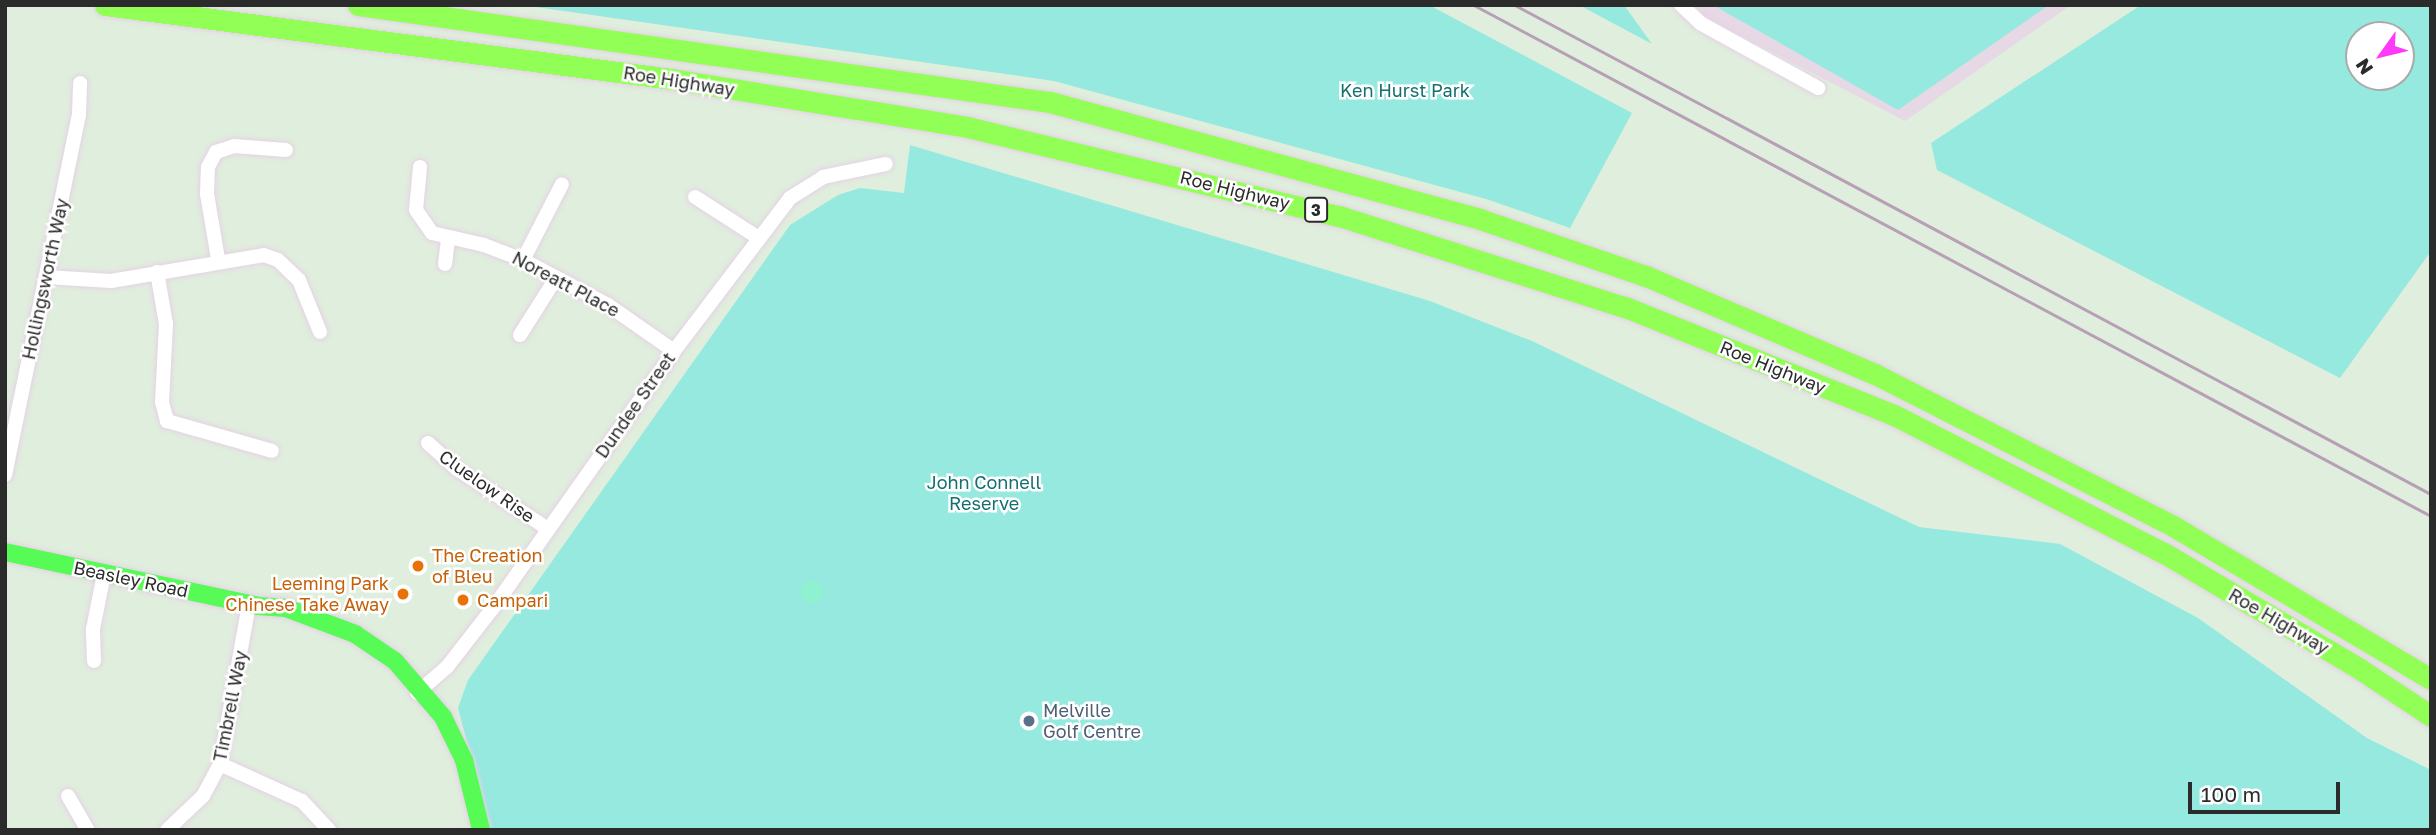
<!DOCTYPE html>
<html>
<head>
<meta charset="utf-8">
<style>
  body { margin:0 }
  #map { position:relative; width:2436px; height:835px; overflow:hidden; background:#e0eedd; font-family:"Golos Text",sans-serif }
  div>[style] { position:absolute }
  .airport>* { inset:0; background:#e7d8e6 }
  .green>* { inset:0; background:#95e9df }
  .pitch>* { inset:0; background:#90f1ce }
  .round { border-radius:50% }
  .roads { filter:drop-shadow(0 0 2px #e5d2e5) drop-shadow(0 0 2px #e5d2e5) }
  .minor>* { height:14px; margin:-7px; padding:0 7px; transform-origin:7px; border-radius:7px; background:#fff }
  .major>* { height:18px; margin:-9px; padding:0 9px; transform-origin:9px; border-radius:9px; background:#57fb55 }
  .highway>* { height:21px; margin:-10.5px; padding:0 10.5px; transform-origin:10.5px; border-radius:10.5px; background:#92ff57 }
  .rail>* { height:2.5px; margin:-1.25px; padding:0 1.25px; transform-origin:1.25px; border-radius:1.25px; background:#b79fb5 }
  .dots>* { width:19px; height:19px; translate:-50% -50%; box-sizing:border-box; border:4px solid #fff; border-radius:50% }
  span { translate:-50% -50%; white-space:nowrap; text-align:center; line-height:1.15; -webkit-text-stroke:5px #fff; paint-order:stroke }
  .shield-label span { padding:2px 5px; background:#fff; border:2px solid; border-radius:5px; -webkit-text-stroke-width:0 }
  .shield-label { font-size:16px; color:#2b2b2b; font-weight:700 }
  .street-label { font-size:18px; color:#2b2b2b }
  .park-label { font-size:18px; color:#156e6f }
  .food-label { font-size:18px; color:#c56008 }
  .left { translate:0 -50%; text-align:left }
  .right { translate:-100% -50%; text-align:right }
  .service-label { font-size:18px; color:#4e5e75 }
  .frame { position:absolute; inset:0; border:7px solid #2b2b2b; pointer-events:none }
  .north { position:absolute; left:2345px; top:21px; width:70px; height:70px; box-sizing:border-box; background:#fff; border:2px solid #aaa; border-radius:50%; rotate:236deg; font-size:19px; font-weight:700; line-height:28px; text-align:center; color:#2b2b2b }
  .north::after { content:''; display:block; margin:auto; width:24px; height:32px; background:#ff39f9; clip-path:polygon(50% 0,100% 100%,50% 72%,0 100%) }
  .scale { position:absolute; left:2188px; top:782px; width:152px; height:32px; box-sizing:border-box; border:4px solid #2b2b2b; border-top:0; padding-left:9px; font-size:21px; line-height:24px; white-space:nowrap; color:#2b2b2b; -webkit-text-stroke:5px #fff; paint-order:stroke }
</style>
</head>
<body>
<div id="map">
  <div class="airport">
    <i style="clip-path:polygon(1696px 5px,2071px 5px,1905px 121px,1705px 17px)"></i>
  </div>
  <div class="green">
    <i style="clip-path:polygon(522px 5px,1429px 5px,1632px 113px,1570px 228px,1486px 199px,1054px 81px)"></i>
    <i style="clip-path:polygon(1579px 5px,1624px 5px,1652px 44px)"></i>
    <i style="clip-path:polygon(1713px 5px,2049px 5px,1898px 110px)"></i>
    <i style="clip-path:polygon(evenodd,2141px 5px,2431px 5px,2431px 251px,2340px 378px,1937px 170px,1931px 143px,2141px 5px,2359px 35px,2401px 35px,2401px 77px,2359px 77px,2359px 35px)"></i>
    <i style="clip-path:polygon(910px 145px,1430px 301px,1532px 341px,1919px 527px,2060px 544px,2198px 618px,2367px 738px,2431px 770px,2431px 830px,490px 830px,458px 708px,468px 680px,790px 225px,838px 195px,860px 188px,904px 193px)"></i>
  </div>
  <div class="pitch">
    <i class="round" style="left:801px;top:581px;width:22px;height:22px"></i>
  </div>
  <div class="roads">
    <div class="minor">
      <i style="left:1681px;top:5px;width:26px;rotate:43deg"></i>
      <i style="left:1700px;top:23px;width:135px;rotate:28.8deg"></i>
      <i style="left:420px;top:167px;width:43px;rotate:95.3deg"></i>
      <i style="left:416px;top:210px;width:28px;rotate:55deg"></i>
      <i style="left:432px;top:233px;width:53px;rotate:13deg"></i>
      <i style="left:484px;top:245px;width:42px;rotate:21deg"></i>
      <i style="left:523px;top:260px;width:96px;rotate:27.9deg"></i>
      <i style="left:608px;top:305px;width:80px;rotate:34.9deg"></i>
      <i style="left:695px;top:197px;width:74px;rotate:32.8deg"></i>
      <i style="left:218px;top:259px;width:66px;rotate:-99.6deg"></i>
      <i style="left:207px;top:194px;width:27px;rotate:-88deg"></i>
      <i style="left:208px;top:167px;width:17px;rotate:-62deg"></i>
      <i style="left:216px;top:152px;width:19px;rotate:-18deg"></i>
      <i style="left:234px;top:146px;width:52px;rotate:4.4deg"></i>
      <i style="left:523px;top:260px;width:85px;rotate:-62.8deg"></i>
      <i style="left:445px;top:264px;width:25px;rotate:-83deg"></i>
      <i style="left:157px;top:272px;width:53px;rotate:80.2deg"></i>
      <i style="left:166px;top:324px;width:78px;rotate:92.9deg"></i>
      <i style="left:162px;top:402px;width:20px;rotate:75deg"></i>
      <i style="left:167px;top:421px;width:109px;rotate:15.9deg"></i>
      <i style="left:46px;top:277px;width:65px;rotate:3.5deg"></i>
      <i style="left:111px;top:281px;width:155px;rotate:-9.6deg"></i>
      <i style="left:264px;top:255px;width:15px;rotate:20deg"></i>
      <i style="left:278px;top:260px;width:29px;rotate:44deg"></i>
      <i style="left:299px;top:280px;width:56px;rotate:68deg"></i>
      <i style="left:520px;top:335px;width:67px;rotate:-57.7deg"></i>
      <i style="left:428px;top:443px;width:39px;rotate:42deg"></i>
      <i style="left:457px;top:469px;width:109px;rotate:33.4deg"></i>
      <i style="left:5px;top:475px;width:368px;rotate:-78.4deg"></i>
      <i style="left:79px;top:115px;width:32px;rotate:-88deg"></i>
      <i style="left:94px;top:661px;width:32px;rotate:-92deg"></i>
      <i style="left:93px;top:629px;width:56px;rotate:-78.7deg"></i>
      <i style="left:417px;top:693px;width:40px;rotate:-41deg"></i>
      <i style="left:447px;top:667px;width:75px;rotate:-52.1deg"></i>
      <i style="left:493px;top:608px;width:314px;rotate:-54.8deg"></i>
      <i style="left:674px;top:351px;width:192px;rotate:-52.8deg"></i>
      <i style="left:790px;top:198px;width:39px;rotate:-32deg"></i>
      <i style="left:823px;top:177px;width:64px;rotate:-11.7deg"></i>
      <i style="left:220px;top:764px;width:90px;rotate:24.3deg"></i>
      <i style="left:302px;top:801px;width:40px;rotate:47deg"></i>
      <i style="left:68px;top:796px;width:39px;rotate:60deg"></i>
      <i style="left:167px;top:830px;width:50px;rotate:-43.4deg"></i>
      <i style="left:203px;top:796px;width:36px;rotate:-62deg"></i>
      <i style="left:220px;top:764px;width:162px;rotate:-79.7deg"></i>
    </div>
    <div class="major">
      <i style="left:5px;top:552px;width:259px;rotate:12deg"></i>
      <i style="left:258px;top:606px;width:28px;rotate:4deg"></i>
      <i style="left:286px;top:608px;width:74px;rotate:20.6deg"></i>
      <i style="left:355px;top:634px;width:48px;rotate:34deg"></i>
      <i style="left:395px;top:661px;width:74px;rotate:49.4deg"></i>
      <i style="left:443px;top:717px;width:48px;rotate:64deg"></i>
      <i style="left:464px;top:760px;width:72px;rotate:76.3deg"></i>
    </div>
    <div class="highway">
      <i style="left:105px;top:5px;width:572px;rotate:7.44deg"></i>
      <i style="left:672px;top:79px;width:299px;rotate:9.2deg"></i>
      <i style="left:967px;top:127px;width:382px;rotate:13.5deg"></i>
      <i style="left:1339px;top:216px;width:300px;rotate:17.7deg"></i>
      <i style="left:1625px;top:307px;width:290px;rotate:21.9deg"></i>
      <i style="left:1894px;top:415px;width:303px;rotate:27.1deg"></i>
      <i style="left:2164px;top:553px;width:228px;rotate:30.6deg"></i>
      <i style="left:2360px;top:669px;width:85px;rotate:33.5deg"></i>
      <i style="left:358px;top:5px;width:699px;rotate:7.98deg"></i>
      <i style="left:1050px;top:102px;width:446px;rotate:15.2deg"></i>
      <i style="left:1480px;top:219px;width:176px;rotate:19deg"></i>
      <i style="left:1646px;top:276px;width:249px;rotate:23.2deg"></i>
      <i style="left:1875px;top:374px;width:335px;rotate:27deg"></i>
      <i style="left:2173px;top:526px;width:300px;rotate:30.7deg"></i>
    </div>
  </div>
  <div class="rail">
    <i style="left:1474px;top:5px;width:1085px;rotate:28.1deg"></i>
    <i style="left:1515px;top:5px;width:1038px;rotate:28.1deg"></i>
  </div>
  <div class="dots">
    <i style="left:418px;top:566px;background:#e8710a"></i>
    <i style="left:403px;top:594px;background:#e8710a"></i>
    <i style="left:463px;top:600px;background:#e8710a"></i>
    <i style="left:1029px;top:721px;background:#5c6f8a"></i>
  </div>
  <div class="shield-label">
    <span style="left:1316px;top:210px">3</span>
  </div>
  <div class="street-label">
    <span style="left:679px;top:81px;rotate:9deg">Roe Highway</span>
    <span style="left:1235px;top:190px;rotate:14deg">Roe Highway</span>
    <span style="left:45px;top:279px;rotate:-78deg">Hollingsworth Way</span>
    <span style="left:566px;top:284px;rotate:28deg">Noreatt Place</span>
    <span style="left:1773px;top:367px;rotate:22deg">Roe Highway</span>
    <span style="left:635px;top:405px;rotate:-55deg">Dundee Street</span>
    <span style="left:487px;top:486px;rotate:35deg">Cluelow Rise</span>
    <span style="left:131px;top:579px;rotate:12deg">Beasley Road</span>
    <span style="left:2279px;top:621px;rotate:30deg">Roe Highway</span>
    <span style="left:230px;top:706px;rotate:-79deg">Timbrell Way</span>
  </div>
  <div class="park-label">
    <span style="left:1405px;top:90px">Ken Hurst Park</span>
    <span style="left:984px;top:493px">John Connell<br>Reserve</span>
  </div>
  <div class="food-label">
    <span class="left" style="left:432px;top:566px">The Creation<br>of Bleu</span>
    <span class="right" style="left:389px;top:594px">Leeming Park<br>Chinese Take Away</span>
    <span class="left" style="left:477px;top:600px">Campari</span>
  </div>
  <div class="service-label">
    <span class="left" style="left:1043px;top:721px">Melville<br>Golf Centre</span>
  </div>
  <div class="frame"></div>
  <div class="north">N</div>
  <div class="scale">100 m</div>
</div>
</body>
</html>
